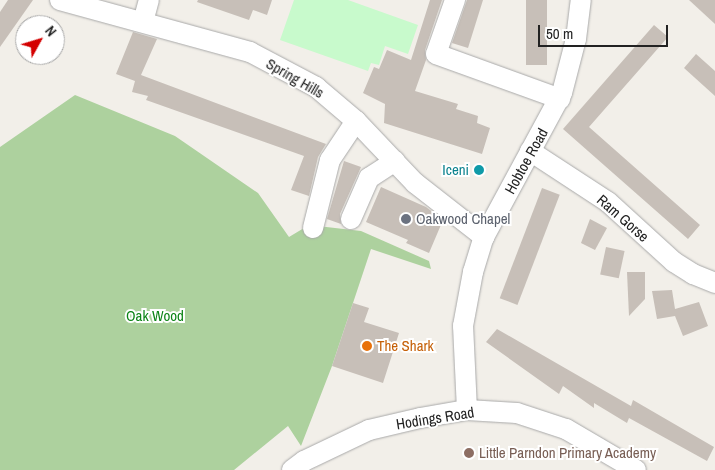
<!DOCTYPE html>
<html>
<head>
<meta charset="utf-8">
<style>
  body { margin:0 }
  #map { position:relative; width:715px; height:470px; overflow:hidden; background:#f2efe9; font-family:"Archivo Narrow",sans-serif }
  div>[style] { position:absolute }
  .forest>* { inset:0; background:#add19e }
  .park>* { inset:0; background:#c8facc }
  .building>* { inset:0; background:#c7bfb8; transform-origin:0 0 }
  .roads { filter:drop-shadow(0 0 1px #a9a9a9) drop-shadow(0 0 1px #a9a9a9) }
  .minor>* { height:20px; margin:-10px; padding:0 10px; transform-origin:10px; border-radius:10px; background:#fff }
  .dots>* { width:14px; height:14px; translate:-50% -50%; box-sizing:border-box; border:2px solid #fff; border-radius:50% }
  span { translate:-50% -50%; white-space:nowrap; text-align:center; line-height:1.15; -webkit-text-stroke:4px #fff; paint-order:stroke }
  .street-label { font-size:15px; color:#222 }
  .culture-label { font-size:15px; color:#0d838f }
  .right { translate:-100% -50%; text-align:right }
  .worship-label { font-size:15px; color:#5b616d }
  .left { translate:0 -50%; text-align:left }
  .park-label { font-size:15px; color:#0c8416 }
  .food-label { font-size:15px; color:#c56008 }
  .education-label { font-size:15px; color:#785e54 }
  .north { position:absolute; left:15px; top:15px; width:50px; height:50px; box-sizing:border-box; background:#fff; border:1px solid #a7a7a7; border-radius:50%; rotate:51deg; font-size:14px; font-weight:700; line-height:20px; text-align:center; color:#222 }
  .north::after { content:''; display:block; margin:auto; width:18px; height:22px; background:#d40000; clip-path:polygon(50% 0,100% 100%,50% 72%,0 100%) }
  .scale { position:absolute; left:538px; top:25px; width:130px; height:22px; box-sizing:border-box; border:2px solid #222; border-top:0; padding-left:6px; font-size:15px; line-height:18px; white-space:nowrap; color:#222; -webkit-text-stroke:4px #fff; paint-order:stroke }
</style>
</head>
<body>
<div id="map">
  <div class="forest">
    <i style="clip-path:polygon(75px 95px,175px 136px,258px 193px,289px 237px,309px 225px,361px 231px,429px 261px,431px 269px,371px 249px,332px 366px,301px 446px,288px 426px,234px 470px,0 470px,0 147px)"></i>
  </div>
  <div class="park">
    <i style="clip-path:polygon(294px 0,348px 0,418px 25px,408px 54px,385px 46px,379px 65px,371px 63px,368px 71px,280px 40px)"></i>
  </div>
  <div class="building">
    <i style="clip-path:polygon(8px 0,33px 0,0 47px,0 12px)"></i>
    <i style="clip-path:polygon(198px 0,272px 0,267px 15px,253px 10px,249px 20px,197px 2px)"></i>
    <i style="clip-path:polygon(430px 0,442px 0,425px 50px,426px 60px,415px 91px,458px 104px,456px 109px,478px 116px,477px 123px,490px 128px,482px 154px,384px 123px,385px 104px,363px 93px,374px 67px,379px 69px,387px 50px,411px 60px)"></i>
    <i style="clip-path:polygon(467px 0,483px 0,468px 48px,452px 43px)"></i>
    <i style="left:526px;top:0;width:21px;height:65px"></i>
    <i style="clip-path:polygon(689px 0,715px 0,715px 24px)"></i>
    <i style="clip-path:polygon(654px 25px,668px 37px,589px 127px,700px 225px,688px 239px,563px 129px)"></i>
    <i style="clip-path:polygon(133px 32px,157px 39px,141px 75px,326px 144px,318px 157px,309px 196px,291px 190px,304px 156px,146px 100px,148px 96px,132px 92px,135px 81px,116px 74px)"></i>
    <i style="clip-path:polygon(696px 54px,715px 71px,715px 96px,684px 68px)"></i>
    <i style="clip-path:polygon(344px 161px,361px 167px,340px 214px,341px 224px,327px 219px)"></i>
    <i style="clip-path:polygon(381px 187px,426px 207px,443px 220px,429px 253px,406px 243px,408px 240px,366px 222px)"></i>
    <i style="left:542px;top:188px;width:19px;height:118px;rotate:21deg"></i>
    <i style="clip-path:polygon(590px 219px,607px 228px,595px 250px,581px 243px)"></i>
    <i style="left:606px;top:247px;width:19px;height:28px;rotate:12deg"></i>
    <i style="clip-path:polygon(627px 272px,645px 272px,645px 299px,629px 316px)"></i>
    <i style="clip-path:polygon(672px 290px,675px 309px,699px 302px,708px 326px,683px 336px,675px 316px,657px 319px,652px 291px)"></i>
    <i style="clip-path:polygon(353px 303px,369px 308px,364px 322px,399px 333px,383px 383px,332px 366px)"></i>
    <i style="clip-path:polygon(497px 329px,631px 406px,633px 400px,714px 447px,707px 461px,629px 418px,627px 423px,594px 403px,594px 408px,563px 386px,559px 394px,486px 342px)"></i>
  </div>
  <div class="roads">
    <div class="minor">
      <i style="left:60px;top:0;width:197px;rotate:15.3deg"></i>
      <i style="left:250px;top:52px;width:75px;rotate:27.9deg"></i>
      <i style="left:316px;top:87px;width:52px;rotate:40.4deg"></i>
      <i style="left:356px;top:121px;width:86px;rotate:46.4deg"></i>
      <i style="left:415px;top:183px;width:88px;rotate:38deg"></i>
      <i style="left:455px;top:0;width:57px;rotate:109.4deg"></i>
      <i style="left:436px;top:54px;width:132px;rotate:19.9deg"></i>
      <i style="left:143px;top:22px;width:23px;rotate:-75deg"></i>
      <i style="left:530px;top:151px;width:93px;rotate:33.2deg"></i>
      <i style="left:608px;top:202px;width:89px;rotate:42.3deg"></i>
      <i style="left:674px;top:262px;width:22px;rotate:32deg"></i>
      <i style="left:693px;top:274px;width:24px;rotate:22deg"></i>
      <i style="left:351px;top:219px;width:45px;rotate:-66.3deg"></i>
      <i style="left:369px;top:178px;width:31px;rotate:-33deg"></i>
      <i style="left:313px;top:228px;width:70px;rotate:-76deg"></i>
      <i style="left:330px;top:160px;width:47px;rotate:-56.3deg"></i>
      <i style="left:467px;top:410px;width:84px;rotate:-92.7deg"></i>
      <i style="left:463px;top:326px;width:55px;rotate:-79.5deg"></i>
      <i style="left:473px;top:272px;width:37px;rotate:-73deg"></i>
      <i style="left:484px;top:237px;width:164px;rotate:-61.6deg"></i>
      <i style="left:562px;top:93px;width:56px;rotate:-75.5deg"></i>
      <i style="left:576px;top:39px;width:39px;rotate:-83deg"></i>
      <i style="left:292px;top:470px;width:15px;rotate:-37deg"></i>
      <i style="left:304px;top:461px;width:72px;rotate:-25.5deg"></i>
      <i style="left:369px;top:430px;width:52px;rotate:-13.2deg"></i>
      <i style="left:420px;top:418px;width:48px;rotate:-9.7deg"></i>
      <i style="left:467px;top:410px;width:50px;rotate:3.4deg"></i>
      <i style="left:517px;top:413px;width:52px;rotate:18.1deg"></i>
      <i style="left:566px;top:429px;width:81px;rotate:30.4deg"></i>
    </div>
  </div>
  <div class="dots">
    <i style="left:479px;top:170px;background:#0f9aa8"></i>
    <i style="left:406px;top:219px;background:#6b7280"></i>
    <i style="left:367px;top:346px;background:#e8710a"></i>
    <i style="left:469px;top:453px;background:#8d6e63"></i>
  </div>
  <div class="street-label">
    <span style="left:295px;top:78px;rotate:30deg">Spring Hills</span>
    <span style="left:526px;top:161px;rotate:-61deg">Hobtoe Road</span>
    <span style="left:623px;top:218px;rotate:41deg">Ram Gorse</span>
    <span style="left:435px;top:418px;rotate:-9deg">Hodings Road</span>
  </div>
  <div class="culture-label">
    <span class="right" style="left:469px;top:170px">Iceni</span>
  </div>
  <div class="worship-label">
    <span class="left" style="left:416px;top:219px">Oakwood Chapel</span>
  </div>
  <div class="park-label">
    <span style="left:155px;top:316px">Oak Wood</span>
  </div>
  <div class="food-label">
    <span class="left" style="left:377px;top:346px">The Shark</span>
  </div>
  <div class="education-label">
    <span class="left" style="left:479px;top:453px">Little Parndon Primary Academy</span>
  </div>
  <div class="north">N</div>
  <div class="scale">50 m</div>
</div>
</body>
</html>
